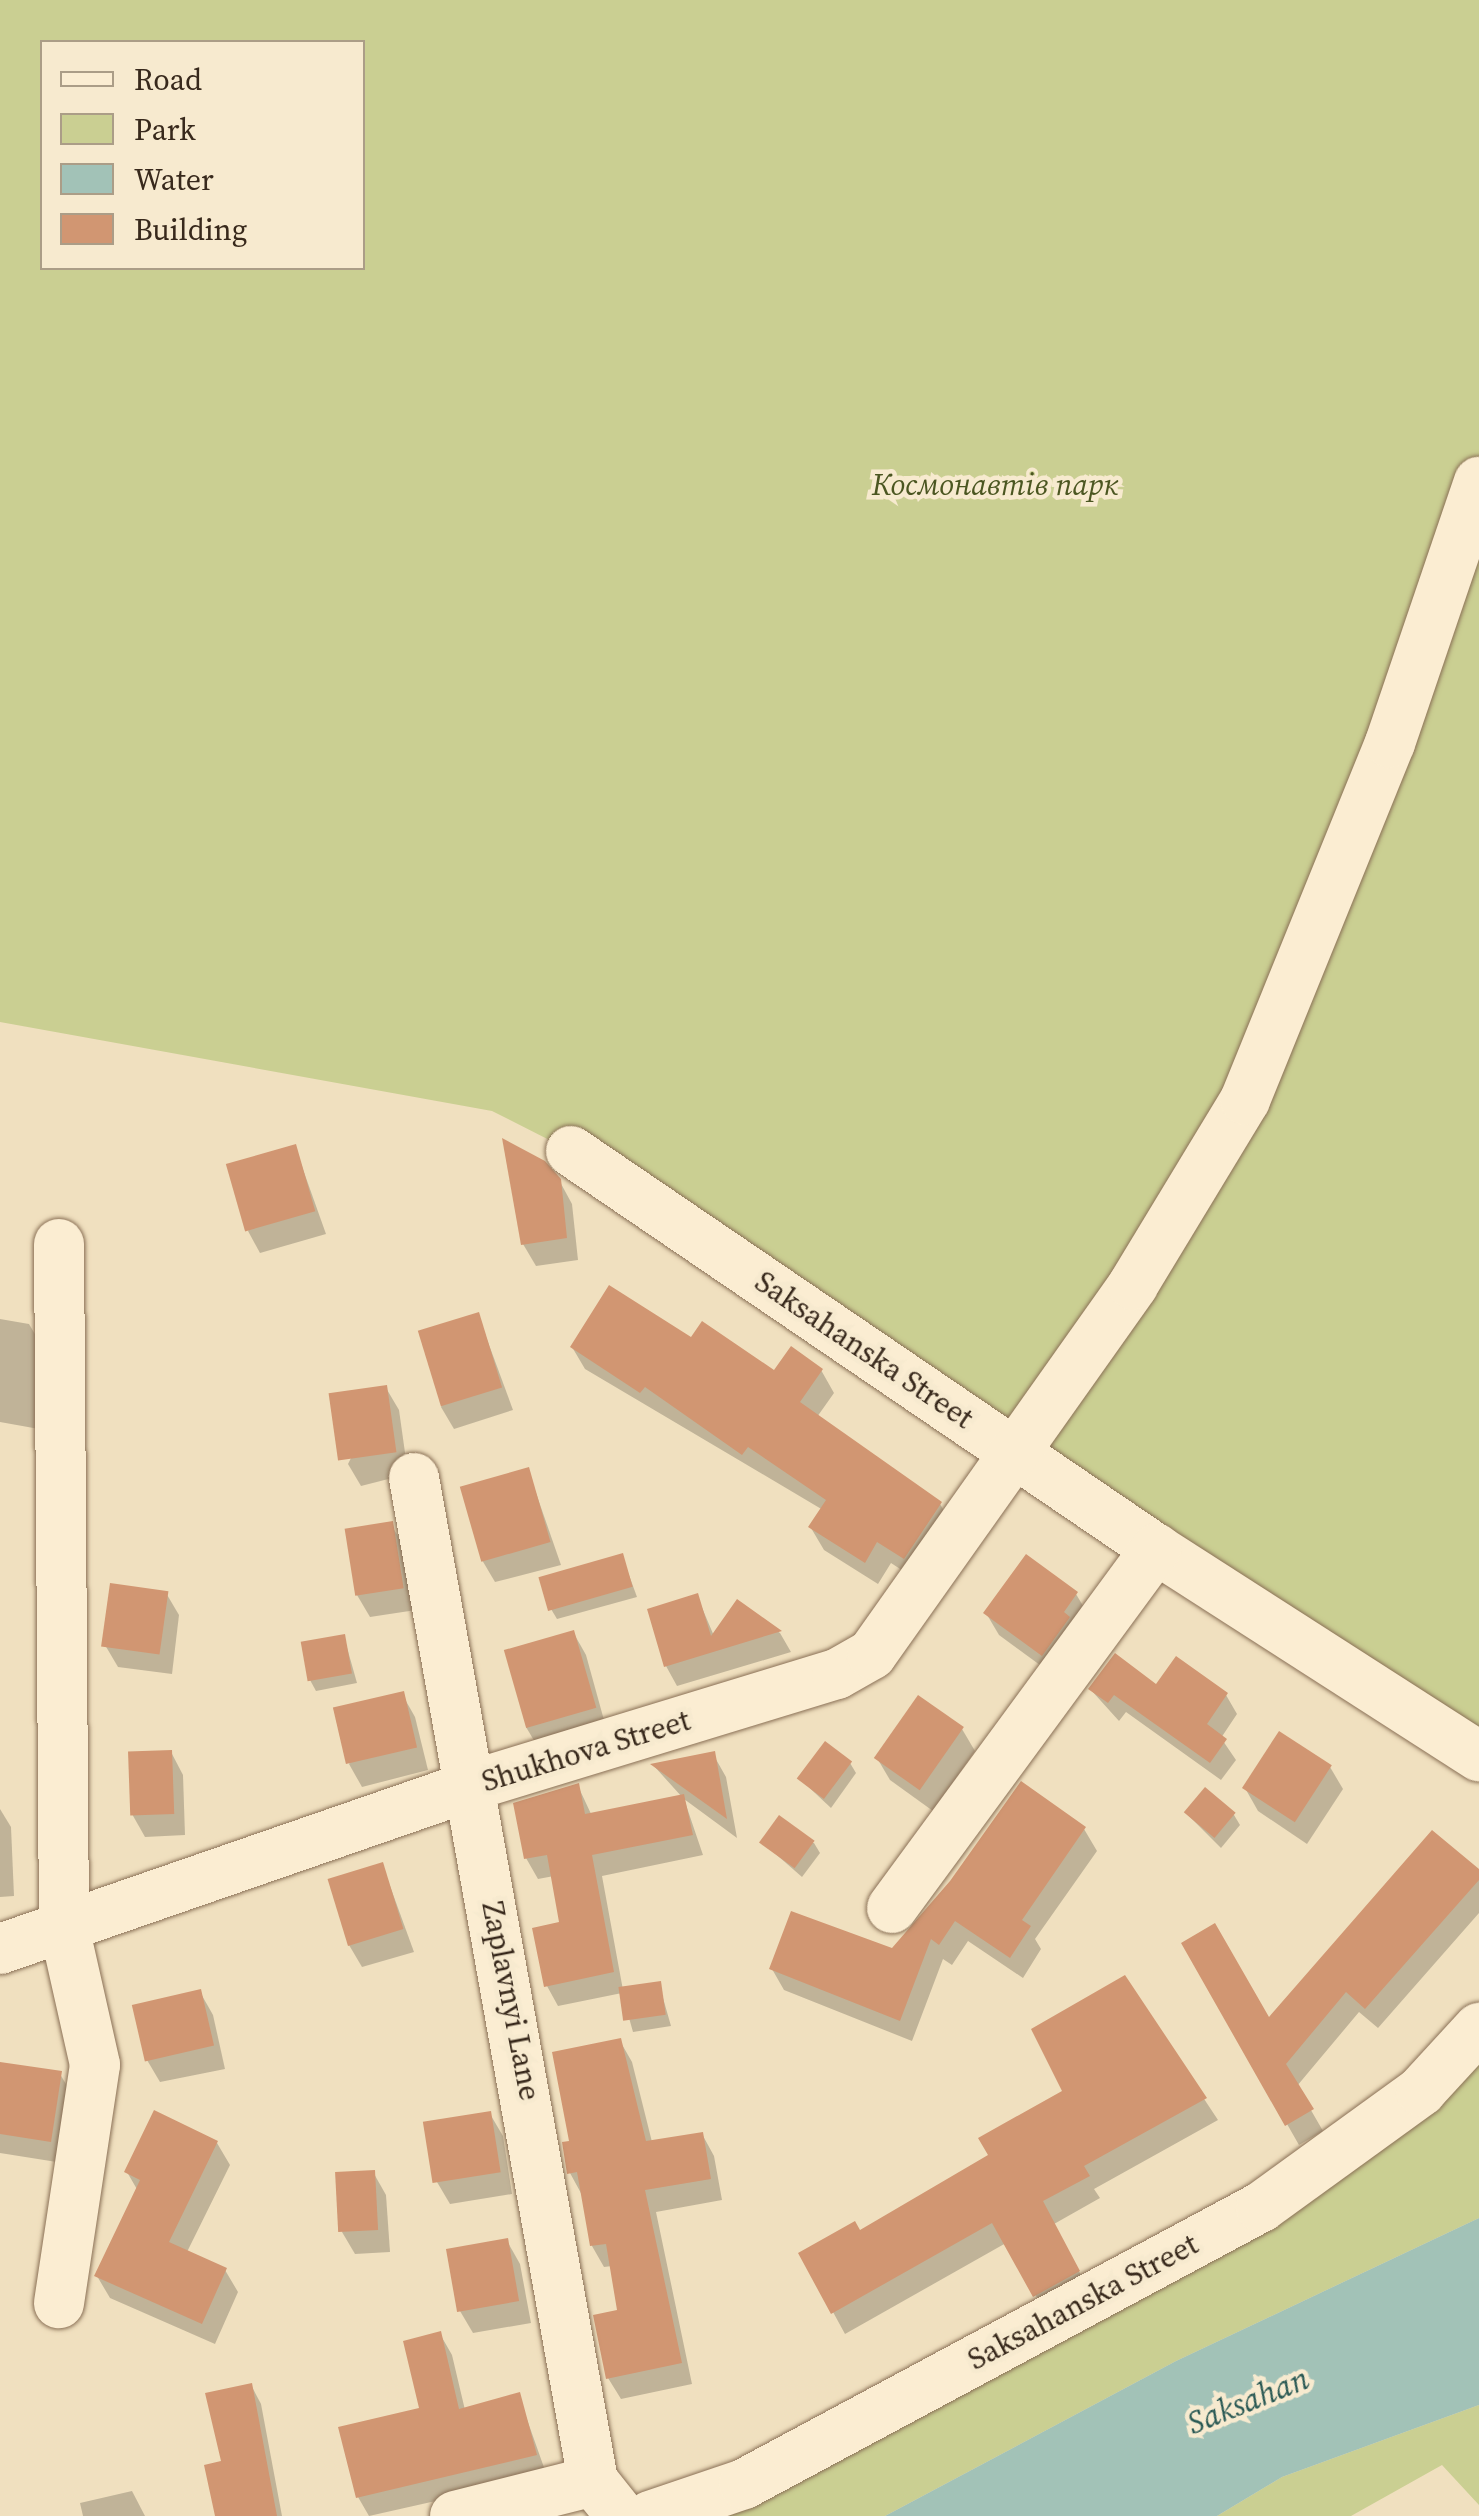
<!DOCTYPE html>
<html>
<head>
<meta charset="utf-8">
<style>
  body { margin:0 }
  #map { position:relative; width:1479px; height:2516px; overflow:hidden; background:#f0e0bf; font-family:"Source Serif 4",serif }
  div>[style] { position:absolute }
  .green>* { inset:0; background:#cacf92 }
  .water>* { inset:0; background:#a2c2b7 }
  .shadow>* { inset:0; background:#0003 }
  .building>* { inset:0; background:#d19672; transform-origin:0 0 }
  .roads { filter:drop-shadow(0 0 2px #8a7056) drop-shadow(0 0 2px #8a7056) }
  .minor>* { height:50px; margin:-25px; padding:0 25px; transform-origin:25px; border-radius:25px; background:#fbedd2 }
  span { translate:-50% -50%; white-space:nowrap; text-align:center; line-height:1.15; -webkit-text-stroke:9px #f7eacf; paint-order:stroke }
  .park-label { font-size:30px; color:#4b5621; font-style:italic }
  .street-label { font-size:30px; color:#38291c }
  .water-label { font-size:32px; color:#2a5954; font-style:italic }
  .legend { position:absolute; left:40px; top:40px; width:325px; height:230px; box-sizing:border-box; background:#f7eacf; border:2px solid #ab9d87; margin:0; padding:12px 18px; list-style:none; font-size:30px; color:#38291c }
  .legend li { display:flex; align-items:center; gap:20px; height:50px }
  .legend b { width:50px; border:2px solid #ab9d87 }
</style>
</head>
<body>
<div id="map">
  <div class="green">
    <i style="clip-path:polygon(evenodd,0 0,1479px 0,1479px 1756px,571px 1151px,492px 1111px,0 1022px,0 0,42px 42px,362px 42px,362px 268px,42px 268px,42px 42px)"></i>
    <i style="clip-path:polygon(1479px 2028px,1479px 2218px,1176px 2361px,885px 2516px,650px 2516px,1261px 2207px)"></i>
    <i style="clip-path:polygon(1479px 2405px,1479px 2505px,1442px 2465px,1351px 2516px,1217px 2516px,1282px 2477px)"></i>
  </div>
  <div class="water">
    <i style="clip-path:polygon(1479px 2218px,1479px 2405px,1282px 2477px,1217px 2516px,885px 2516px,1176px 2361px)"></i>
  </div>
  <div class="shadow">
    <i style="clip-path:polygon(295px 1147px,326px 1234px,260px 1253px,248px 1231px)"></i>
    <i style="clip-path:polygon(559px 1180px,572px 1204px,578px 1260px,536px 1266px,523px 1244px)"></i>
    <i style="clip-path:polygon(478px 1315px,513px 1410px,454px 1429px,441px 1407px)"></i>
    <i style="clip-path:polygon(0 1319px,29px 1324px,49px 1358px,39px 1429px,0 1422px)"></i>
    <i style="clip-path:polygon(692px 1340px,775px 1374px,821px 1370px,834px 1393px,817px 1417px,940px 1504px,953px 1526px,917px 1580px,891px 1563px,878px 1584px,824px 1550px,811px 1528px,823px 1510px,585px 1369px,572px 1347px)"></i>
    <i style="clip-path:polygon(386px 1388px,399px 1410px,408px 1474px,361px 1486px,348px 1464px)"></i>
    <i style="clip-path:polygon(528px 1470px,561px 1565px,495px 1582px,482px 1560px)"></i>
    <i style="clip-path:polygon(391px 1524px,404px 1547px,416px 1610px,370px 1617px,357px 1595px)"></i>
    <i style="clip-path:polygon(622px 1556px,637px 1597px,557px 1619px,551px 1609px)"></i>
    <i style="clip-path:polygon(166px 1593px,179px 1615px,172px 1674px,118px 1667px,105px 1645px)"></i>
    <i style="clip-path:polygon(1076px 1594px,1089px 1616px,1055px 1676px,999px 1635px,986px 1613px)"></i>
    <i style="clip-path:polygon(697px 1596px,714px 1636px,738px 1603px,780px 1633px,791px 1652px,677px 1686px,666px 1666px)"></i>
    <i style="clip-path:polygon(573px 1632px,586px 1655px,607px 1731px,539px 1749px,526px 1727px)"></i>
    <i style="clip-path:polygon(344px 1637px,357px 1683px,316px 1691px,310px 1680px)"></i>
    <i style="clip-path:polygon(1157px 1688px,1226px 1695px,1237px 1714px,1221px 1738px,1236px 1760px,1221px 1780px,1126px 1712px,1119px 1721px,1091px 1690px)"></i>
    <i style="clip-path:polygon(402px 1694px,415px 1717px,428px 1770px,362px 1787px,349px 1764px)"></i>
    <i style="clip-path:polygon(962px 1729px,975px 1751px,933px 1811px,890px 1780px,877px 1758px)"></i>
    <i style="clip-path:polygon(171px 1752px,183px 1775px,185px 1835px,145px 1837px,132px 1814px)"></i>
    <i style="clip-path:polygon(713px 1754px,726px 1777px,737px 1838px,684px 1799px,703px 1855px,602px 1876px,623px 1990px,659px 1984px,671px 2026px,633px 2032px,622px 1993px,558px 2006px,547px 1986px,562px 1924px,554px 1876px,538px 1879px,526px 1858px,578px 1786px,592px 1816px,682px 1797px,654px 1766px)"></i>
    <i style="clip-path:polygon(850px 1763px,856px 1773px,831px 1808px,800px 1779px)"></i>
    <i style="clip-path:polygon(1330px 1767px,1343px 1789px,1307px 1844px,1258px 1811px,1245px 1788px)"></i>
    <i style="clip-path:polygon(0 1809px,11px 1827px,14px 1896px,0 1897px)"></i>
    <i style="clip-path:polygon(1187px 1814px,1234px 1815px,1240px 1825px,1221px 1848px)"></i>
    <i style="clip-path:polygon(1084px 1829px,1097px 1851px,1035px 1939px,1041px 1949px,1023px 1978px,968px 1941px,952px 1965px,943px 1959px,912px 2041px,784px 1990px,772px 1969px,893px 1951px)"></i>
    <i style="clip-path:polygon(762px 1842px,814px 1843px,820px 1853px,802px 1877px)"></i>
    <i style="clip-path:polygon(382px 1864px,414px 1952px,362px 1967px,349px 1945px)"></i>
    <i style="clip-path:polygon(1479px 1872px,1479px 1913px,1378px 2028px,1359px 2012px,1297px 2086px,1323px 2131px,1299px 2145px,1184px 1944px,1268px 2022px)"></i>
    <i style="clip-path:polygon(1124px 1978px,1218px 2120px,1094px 2189px,1100px 2198px,1054px 2224px,1091px 2294px,1048px 2317px,1006px 2243px,845px 2334px,833px 2312px,859px 2233px,992px 2156px,1066px 2092px)"></i>
    <i style="clip-path:polygon(200px 1992px,213px 2015px,225px 2069px,160px 2082px,147px 2060px)"></i>
    <i style="clip-path:polygon(620px 2041px,632px 2062px,652px 2142px,702px 2134px,714px 2156px,722px 2200px,656px 2212px,692px 2384px,621px 2399px,608px 2378px,620px 2312px,612px 2266px,604px 2267px,592px 2246px,582px 2195px,570px 2173px,572px 2143px)"></i>
    <i style="clip-path:polygon(0 2064px,60px 2074px,73px 2096px,63px 2163px,0 2153px)"></i>
    <i style="clip-path:polygon(490px 2114px,503px 2136px,512px 2194px,450px 2204px,437px 2182px)"></i>
    <i style="clip-path:polygon(217px 2143px,230px 2165px,187px 2252px,225px 2270px,238px 2292px,215px 2344px,110px 2298px,97px 2276px,138px 2191px,127px 2172px)"></i>
    <i style="clip-path:polygon(373px 2172px,386px 2195px,390px 2252px,355px 2254px,342px 2232px)"></i>
    <i style="clip-path:polygon(507px 2241px,520px 2264px,531px 2323px,473px 2333px,460px 2311px)"></i>
    <i style="clip-path:polygon(440px 2334px,452px 2355px,465px 2410px,518px 2394px,547px 2476px,369px 2516px,358px 2497px,422px 2409px)"></i>
    <i style="clip-path:polygon(251px 2385px,261px 2404px,282px 2516px,217px 2516px,224px 2463px)"></i>
    <i style="clip-path:polygon(132px 2491px,145px 2516px,83px 2516px,80px 2503px)"></i>
  </div>
  <div class="building">
    <i style="clip-path:polygon(502px 1138px,545px 1161px,561px 1179px,567px 1238px,521px 1245px)"></i>
    <i style="left:296px;top:1144px;width:70px;height:73px;rotate:74deg"></i>
    <i style="clip-path:polygon(609px 1285px,691px 1337px,702px 1321px,774px 1370px,791px 1346px,823px 1369px,800px 1402px,942px 1502px,904px 1559px,877px 1542px,865px 1563px,808px 1527px,826px 1500px,748px 1447px,742px 1455px,645px 1387px,640px 1393px,570px 1347px)"></i>
    <i style="left:479px;top:1312px;width:79px;height:64px;rotate:73deg"></i>
    <i style="left:387px;top:1385px;width:68px;height:59px;rotate:82deg"></i>
    <i style="left:529px;top:1467px;width:78px;height:72px;rotate:74deg"></i>
    <i style="left:393px;top:1521px;width:68px;height:49px;rotate:81deg"></i>
    <i style="left:623px;top:1553px;width:35px;height:88px;rotate:74deg"></i>
    <i style="clip-path:polygon(1026px 1554px,1078px 1592px,1064px 1612px,1070px 1617px,1042px 1656px,983px 1613px)"></i>
    <i style="left:110px;top:1583px;width:59px;height:64px;rotate:8deg"></i>
    <i style="clip-path:polygon(698px 1593px,711px 1636px,737px 1599px,782px 1631px,664px 1667px,647px 1609px)"></i>
    <i style="left:574px;top:1630px;width:81px;height:73px;rotate:74deg"></i>
    <i style="left:345px;top:1634px;width:40px;height:45px;rotate:80deg"></i>
    <i style="clip-path:polygon(1115px 1653px,1156px 1684px,1176px 1656px,1228px 1693px,1207px 1724px,1227px 1739px,1210px 1763px,1114px 1695px,1108px 1703px,1088px 1689px)"></i>
    <i style="left:404px;top:1691px;width:58px;height:73px;rotate:77deg"></i>
    <i style="left:918px;top:1695px;width:56px;height:77px;rotate:35deg"></i>
    <i style="left:1279px;top:1731px;width:63px;height:68px;rotate:33deg"></i>
    <i style="left:825px;top:1741px;width:34px;height:47px;rotate:37deg"></i>
    <i style="left:172px;top:1750px;width:64px;height:44px;rotate:88deg"></i>
    <i style="clip-path:polygon(715px 1751px,727px 1819px,650px 1764px)"></i>
    <i style="clip-path:polygon(1021px 1781px,1086px 1827px,1022px 1920px,1031px 1926px,1010px 1958px,955px 1921px,939px 1945px,931px 1939px,900px 2021px,769px 1969px,791px 1911px,892px 1948px,950px 1881px)"></i>
    <i style="clip-path:polygon(579px 1783px,585px 1814px,684px 1794px,693px 1835px,592px 1855px,614px 1972px,544px 1987px,532px 1928px,559px 1922px,547px 1855px,524px 1859px,513px 1803px)"></i>
    <i style="left:1205px;top:1787px;width:40px;height:33px;rotate:40deg"></i>
    <i style="left:779px;top:1815px;width:44px;height:34px;rotate:36deg"></i>
    <i style="clip-path:polygon(1432px 1830px,1479px 1869px,1479px 1880px,1365px 2009px,1346px 1992px,1286px 2064px,1314px 2109px,1285px 2126px,1181px 1943px,1215px 1923px,1269px 2017px)"></i>
    <i style="left:383px;top:1862px;width:70px;height:58px;rotate:73deg"></i>
    <i style="clip-path:polygon(1125px 1975px,1207px 2098px,1084px 2166px,1090px 2176px,1043px 2201px,1080px 2271px,1033px 2297px,992px 2223px,831px 2314px,798px 2253px,855px 2221px,860px 2230px,988px 2155px,978px 2138px,1062px 2091px,1031px 2029px)"></i>
    <i style="left:661px;top:1981px;width:34px;height:43px;rotate:82deg"></i>
    <i style="left:201px;top:1989px;width:58px;height:71px;rotate:77deg"></i>
    <i style="clip-path:polygon(621px 2038px,646px 2141px,703px 2132px,711px 2179px,645px 2190px,682px 2363px,606px 2379px,593px 2315px,617px 2310px,606px 2244px,590px 2246px,577px 2172px,567px 2174px,562px 2142px,569px 2141px,552px 2052px)"></i>
    <i style="clip-path:polygon(0 2062px,62px 2071px,51px 2142px,0 2134px)"></i>
    <i style="clip-path:polygon(154px 2110px,218px 2141px,169px 2242px,227px 2268px,202px 2324px,94px 2276px,140px 2180px,124px 2172px)"></i>
    <i style="left:491px;top:2111px;width:62px;height:69px;rotate:81deg"></i>
    <i style="left:375px;top:2170px;width:60px;height:40px;rotate:87deg"></i>
    <i style="left:508px;top:2238px;width:64px;height:63px;rotate:80deg"></i>
    <i style="clip-path:polygon(441px 2331px,459px 2409px,520px 2392px,537px 2455px,356px 2498px,338px 2427px,419px 2408px,403px 2341px)"></i>
    <i style="clip-path:polygon(252px 2383px,277px 2516px,215px 2516px,204px 2465px,221px 2461px,205px 2393px)"></i>
  </div>
  <div class="roads">
    <div class="minor">
      <i style="left:571px;top:1151px;width:708px;rotate:34.23deg"></i>
      <i style="left:1156px;top:1549px;width:384px;rotate:32.7deg"></i>
      <i style="left:59px;top:1244px;width:683px;rotate:89.58deg"></i>
      <i style="left:64px;top:1927px;width:141px;rotate:77.3deg"></i>
      <i style="left:95px;top:2065px;width:241px;rotate:98.6deg"></i>
      <i style="left:414px;top:1478px;width:1019px;rotate:79.88deg"></i>
      <i style="left:593px;top:2481px;width:45px;rotate:51.3deg"></i>
      <i style="left:892px;top:1908px;width:446px;rotate:-53.7deg"></i>
      <i style="left:0;top:1949px;width:497px;rotate:-19.1deg"></i>
      <i style="left:470px;top:1786px;width:384px;rotate:-17deg"></i>
      <i style="left:837px;top:1674px;width:40px;rotate:-29.7deg"></i>
      <i style="left:872px;top:1654px;width:452px;rotate:-54.7deg"></i>
      <i style="left:1133px;top:1285px;width:216px;rotate:-58.8deg"></i>
      <i style="left:1245px;top:1100px;width:385px;rotate:-67.9deg"></i>
      <i style="left:1390px;top:743px;width:276px;rotate:-71.2deg"></i>
      <i style="left:455px;top:2516px;width:142px;rotate:-14.2deg"></i>
      <i style="left:650px;top:2516px;width:99px;rotate:-18.8deg"></i>
      <i style="left:744px;top:2484px;width:587px;rotate:-28.18deg"></i>
      <i style="left:1261px;top:2207px;width:198px;rotate:-35.9deg"></i>
      <i style="left:1421px;top:2091px;width:86px;rotate:-47.4deg"></i>
    </div>
  </div>
  <div class="park-label">
    <span style="left:995px;top:485px">Космонавтів парк</span>
  </div>
  <div class="street-label">
    <span style="left:864px;top:1350px;rotate:34deg">Saksahanska Street</span>
    <span style="left:586px;top:1751px;rotate:-17deg">Shukhova Street</span>
    <span style="left:511px;top:2001px;rotate:79deg">Zaplavnyi Lane</span>
    <span style="left:1083px;top:2302px;rotate:-28deg">Saksahanska Street</span>
  </div>
  <div class="water-label">
    <span style="left:1248px;top:2401px;rotate:-22deg">Saksahan</span>
  </div>
  <ul class="legend">
  <li><b style="height:12px;background:#fbedd2"></b>Road</li>
  <li><b style="height:28px;background:#cacf92"></b>Park</li>
  <li><b style="height:28px;background:#a2c2b7"></b>Water</li>
  <li><b style="height:28px;background:#d19672"></b>Building</li>
  </ul>
</div>
</body>
</html>
